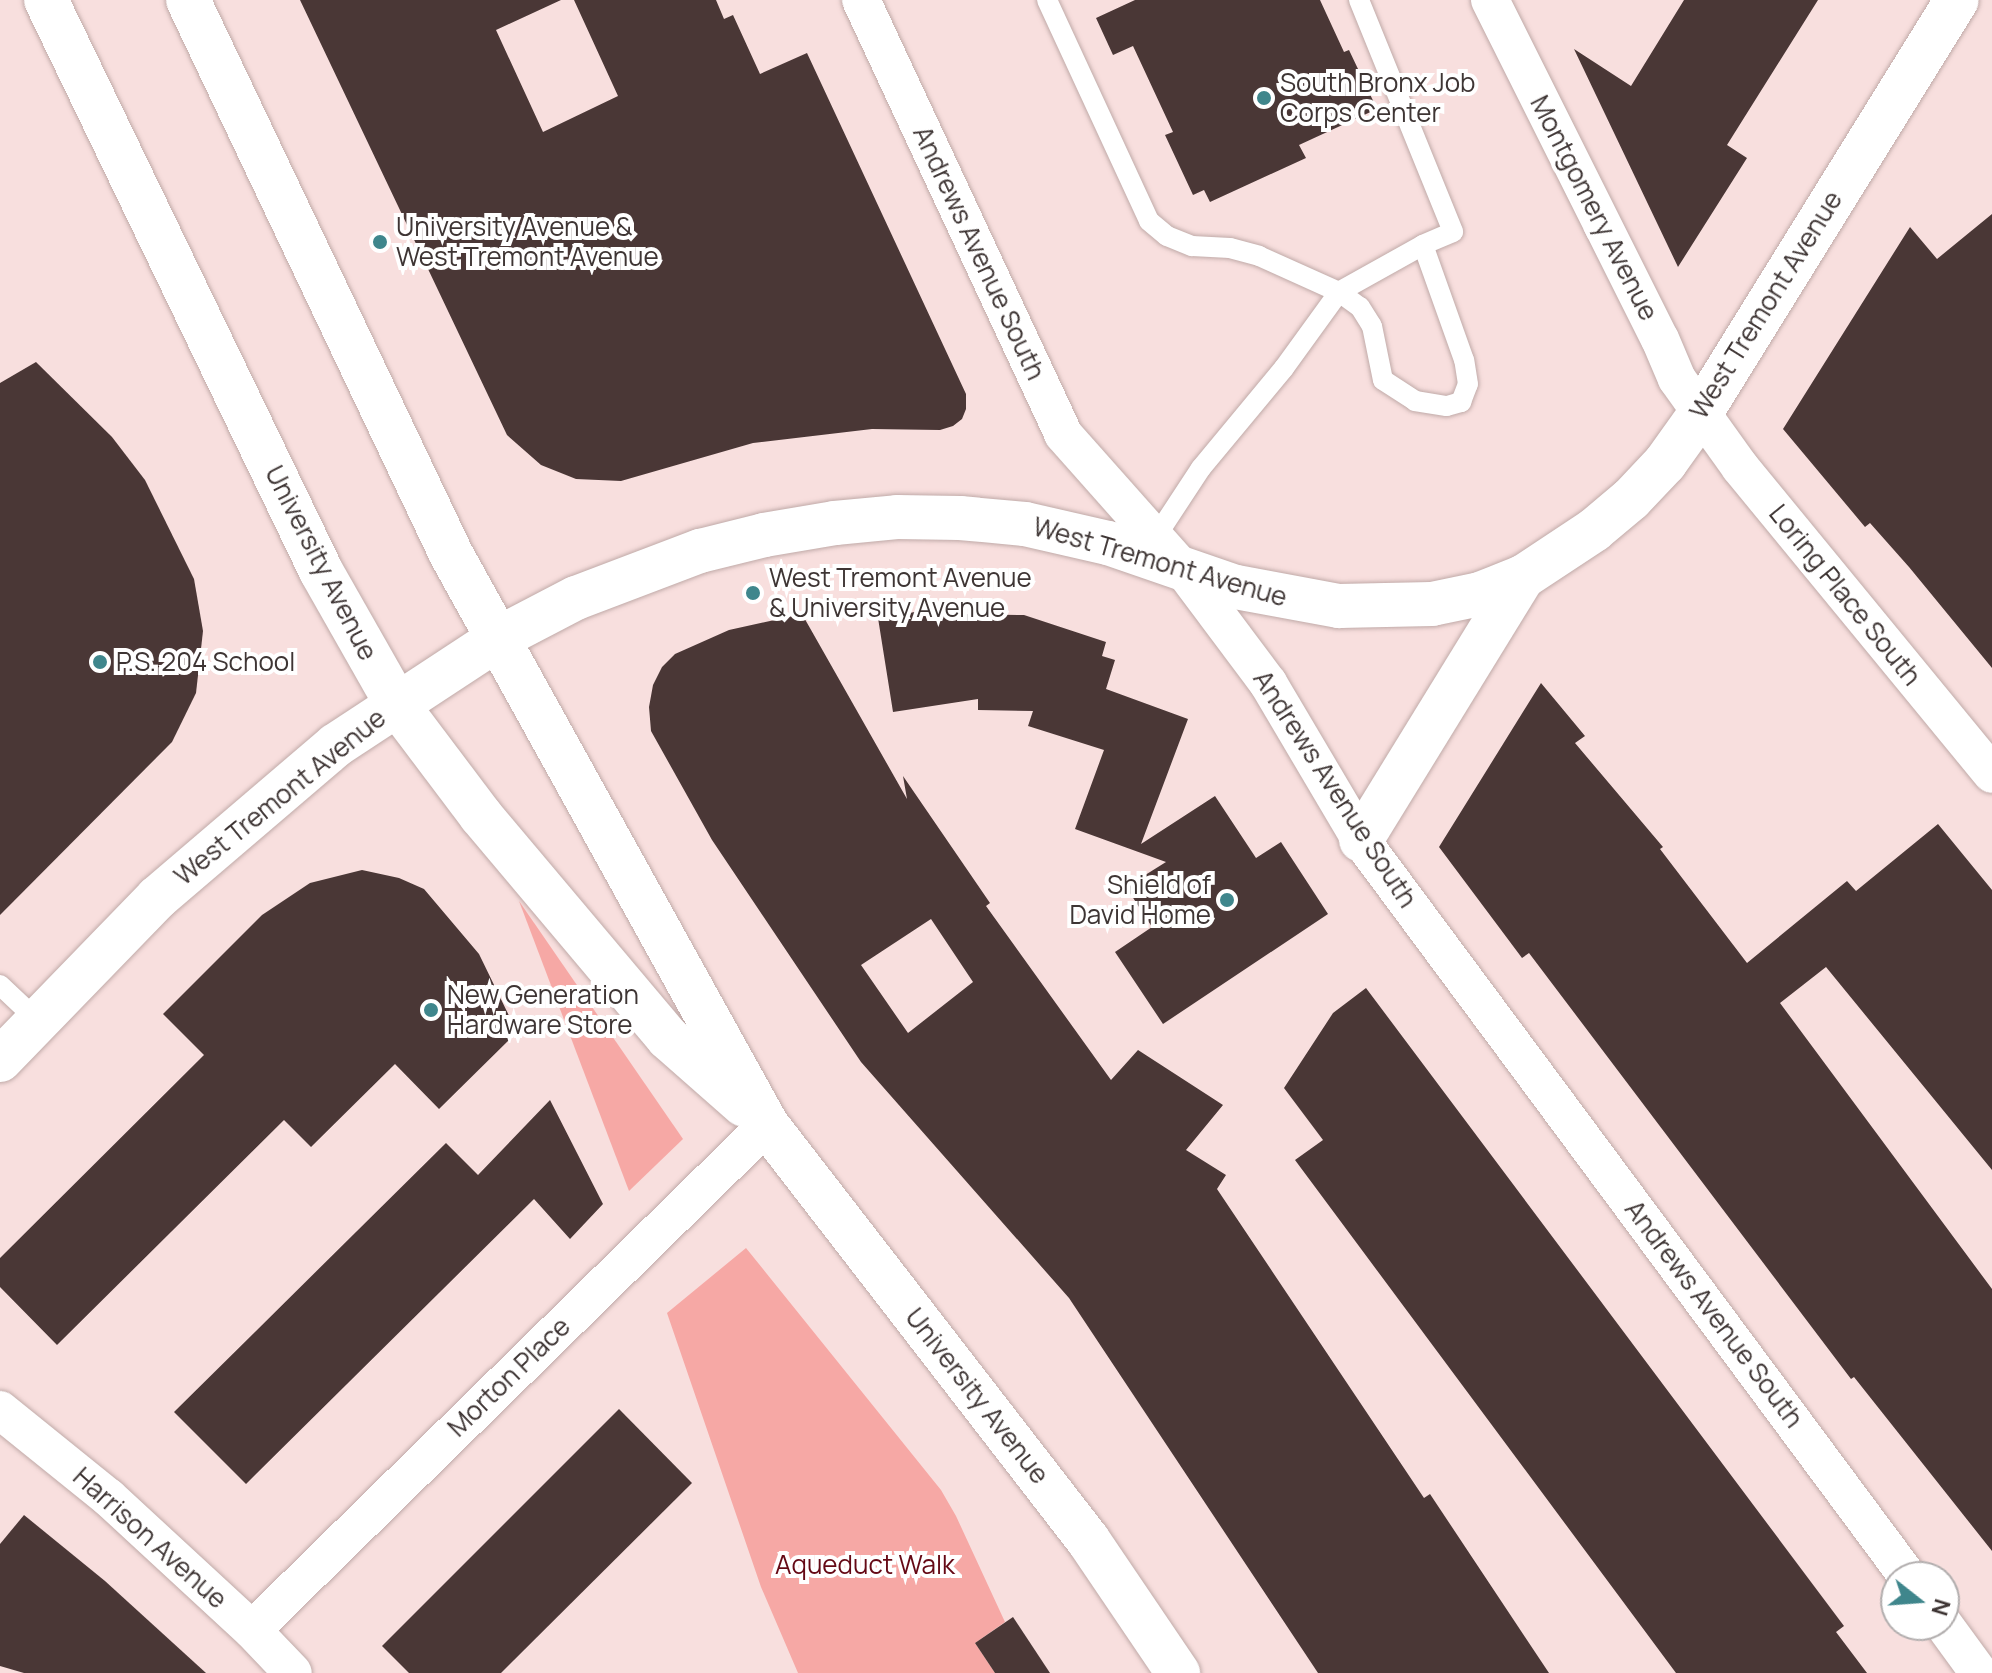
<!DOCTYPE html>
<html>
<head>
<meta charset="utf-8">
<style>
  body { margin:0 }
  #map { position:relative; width:1992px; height:1673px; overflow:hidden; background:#f8dfde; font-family:Manrope,sans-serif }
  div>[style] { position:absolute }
  .green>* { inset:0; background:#f6a8a5 }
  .building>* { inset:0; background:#4a3736 }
  .roads { filter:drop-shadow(0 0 2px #c0aaa8) drop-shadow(0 0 2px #c0aaa8) }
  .service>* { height:20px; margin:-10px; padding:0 10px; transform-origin:10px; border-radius:10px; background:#fff }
  .minor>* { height:38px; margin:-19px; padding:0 19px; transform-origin:19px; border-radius:19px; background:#fff }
  .secondary>* { height:44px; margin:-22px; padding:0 22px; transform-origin:22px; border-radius:22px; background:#fff }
  .dots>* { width:22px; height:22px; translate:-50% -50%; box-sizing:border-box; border:4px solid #fff; border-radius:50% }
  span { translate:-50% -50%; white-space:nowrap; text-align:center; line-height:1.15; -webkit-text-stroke:8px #fff; paint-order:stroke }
  .poi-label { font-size:26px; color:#3e3534 }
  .left { translate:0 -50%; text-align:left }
  .right { translate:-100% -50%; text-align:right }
  .street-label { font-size:26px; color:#3e3534 }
  .park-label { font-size:26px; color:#650915 }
  .north { position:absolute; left:1880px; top:1561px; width:80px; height:80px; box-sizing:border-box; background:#fff; border:2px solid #b2aeae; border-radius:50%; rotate:107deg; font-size:22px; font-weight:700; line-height:32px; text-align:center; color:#3e3534 }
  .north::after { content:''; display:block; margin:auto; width:28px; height:36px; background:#3f868c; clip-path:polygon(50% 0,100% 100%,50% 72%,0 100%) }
</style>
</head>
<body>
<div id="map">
  <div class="green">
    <i style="clip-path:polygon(519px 901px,683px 1139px,629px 1191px)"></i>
    <i style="clip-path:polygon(746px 1248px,941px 1490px,956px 1516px,1005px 1622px,975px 1643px,995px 1673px,798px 1673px,761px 1587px,667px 1313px)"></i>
  </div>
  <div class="building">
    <i style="clip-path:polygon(300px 0,561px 0,496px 30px,543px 132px,618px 96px,574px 0,716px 0,724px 19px,733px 15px,760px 74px,807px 53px,966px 394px,966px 409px,962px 419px,953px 426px,940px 430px,872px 429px,753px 443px,621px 481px,576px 479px,541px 465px,507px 435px)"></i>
    <i style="clip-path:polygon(1135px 0,1320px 0,1344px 52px,1349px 50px,1377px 109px,1299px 145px,1306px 158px,1210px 202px,1204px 190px,1193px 195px,1165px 135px,1173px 132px,1133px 46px,1113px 55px,1096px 18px)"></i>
    <i style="clip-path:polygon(1684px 0,1818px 0,1727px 145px,1747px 158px,1678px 267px,1574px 49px,1631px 86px)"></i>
    <i style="clip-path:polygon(1992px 214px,1992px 668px,1909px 567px,1870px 523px,1865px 527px,1783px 429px,1910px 227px,1937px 259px)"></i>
    <i style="clip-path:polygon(36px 362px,112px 437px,145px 480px,194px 579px,203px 631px,196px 693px,172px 742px,0 915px,0 383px)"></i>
    <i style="clip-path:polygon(958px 605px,959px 614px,1024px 615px,1106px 642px,1102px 656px,1115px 660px,1106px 689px,1188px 719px,1141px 844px,1215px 796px,1256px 858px,1281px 842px,1328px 914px,1163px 1024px,1115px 952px,1152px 927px,1126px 887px,1166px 862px,1075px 829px,1104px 750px,1028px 726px,1033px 711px,978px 710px,978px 699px,893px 712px,878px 618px)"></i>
    <i style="clip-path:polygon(evenodd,802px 614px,907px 799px,903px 776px,990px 903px,986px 906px,1111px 1080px,1138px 1050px,1223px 1105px,1186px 1150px,1226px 1175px,1217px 1189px,1424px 1498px,1430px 1494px,1549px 1673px,1318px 1673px,1069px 1298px,861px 1062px,712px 840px,651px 731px,649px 707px,653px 685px,662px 667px,675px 654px,729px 630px,802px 614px,931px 919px,973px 982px,908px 1033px,861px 965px,931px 919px)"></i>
    <i style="clip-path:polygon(1541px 683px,1585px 736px,1575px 743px,1663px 847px,1660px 849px,1747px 963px,1847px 881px,1856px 891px,1938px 824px,1992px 890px,1992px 1170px,1826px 967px,1780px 1003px,1992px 1289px,1992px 1551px,1854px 1377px,1851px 1379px,1529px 953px,1522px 958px,1439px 847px)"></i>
    <i style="clip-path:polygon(362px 870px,399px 878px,424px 889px,479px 954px,517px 1032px,439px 1109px,395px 1064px,311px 1147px,284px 1120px,57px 1345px,0 1287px,0 1258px,204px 1055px,163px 1014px,262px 915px,310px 883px)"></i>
    <i style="clip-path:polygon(1366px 988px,1844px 1626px,1836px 1632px,1867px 1673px,1676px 1673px,1295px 1160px,1323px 1140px,1284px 1088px,1333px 1013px)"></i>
    <i style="clip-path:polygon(550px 1100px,603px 1204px,570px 1239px,534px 1199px,246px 1484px,174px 1412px,446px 1143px,478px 1175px)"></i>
    <i style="clip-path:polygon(619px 1409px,692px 1483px,501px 1673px,409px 1673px,382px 1646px)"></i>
    <i style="clip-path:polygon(24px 1515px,105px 1581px,206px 1673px,24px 1673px,0 1666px,0 1544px)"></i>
    <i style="clip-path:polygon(1013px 1617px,1050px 1673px,995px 1673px,975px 1643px)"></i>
  </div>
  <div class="roads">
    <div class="service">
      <i style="left:1047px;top:0;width:243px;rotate:65.2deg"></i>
      <i style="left:1149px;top:221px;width:23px;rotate:40deg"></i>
      <i style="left:1167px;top:236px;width:27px;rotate:22deg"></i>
      <i style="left:1192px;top:246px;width:38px;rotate:3deg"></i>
      <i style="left:1230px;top:248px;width:30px;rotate:15deg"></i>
      <i style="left:1259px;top:256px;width:88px;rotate:24.2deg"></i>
      <i style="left:1339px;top:292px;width:94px;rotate:125.9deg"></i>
      <i style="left:1284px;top:368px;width:130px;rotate:129.7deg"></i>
      <i style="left:1201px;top:468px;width:84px;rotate:123.3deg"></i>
      <i style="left:1359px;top:0;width:250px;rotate:67.9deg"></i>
      <i style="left:1453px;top:232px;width:33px;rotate:157deg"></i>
      <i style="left:1423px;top:245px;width:96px;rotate:150.8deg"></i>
      <i style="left:1339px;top:292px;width:26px;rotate:36deg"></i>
      <i style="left:1360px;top:307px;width:22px;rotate:58deg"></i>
      <i style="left:1372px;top:326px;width:55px;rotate:78.5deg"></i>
      <i style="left:1383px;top:380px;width:38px;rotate:33deg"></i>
      <i style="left:1415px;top:401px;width:32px;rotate:9deg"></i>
      <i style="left:1447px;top:406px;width:15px;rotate:-16deg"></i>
      <i style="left:1461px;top:402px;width:19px;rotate:-69deg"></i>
      <i style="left:1468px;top:384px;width:24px;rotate:-99deg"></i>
      <i style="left:1464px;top:360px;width:122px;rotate:-109.6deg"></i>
      <i style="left:0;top:985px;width:50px;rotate:43.4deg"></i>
    </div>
    <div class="minor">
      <i style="left:861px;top:0;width:479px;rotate:65deg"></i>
      <i style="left:1063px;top:434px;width:179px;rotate:48.4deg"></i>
      <i style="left:1182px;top:568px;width:144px;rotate:53.2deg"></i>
      <i style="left:1268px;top:683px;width:182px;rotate:59.4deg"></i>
      <i style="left:1361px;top:840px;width:918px;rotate:53.42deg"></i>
      <i style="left:1490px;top:0;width:379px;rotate:63.4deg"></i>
      <i style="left:1660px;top:339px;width:43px;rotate:67deg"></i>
      <i style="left:1677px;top:379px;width:108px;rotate:54.4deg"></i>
      <i style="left:1740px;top:467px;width:397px;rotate:50.6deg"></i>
      <i style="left:0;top:1410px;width:139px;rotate:38.9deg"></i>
      <i style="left:108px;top:1497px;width:196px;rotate:42.7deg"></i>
      <i style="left:252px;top:1630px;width:59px;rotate:46.4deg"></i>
      <i style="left:1944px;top:1625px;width:59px;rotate:53.9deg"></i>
      <i style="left:252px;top:1630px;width:721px;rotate:-44.44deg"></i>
    </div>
    <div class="secondary">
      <i style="left:46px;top:0;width:634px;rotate:64.28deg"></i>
      <i style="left:321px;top:571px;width:152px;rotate:60.4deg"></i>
      <i style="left:396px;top:703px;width:141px;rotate:53deg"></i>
      <i style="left:481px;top:816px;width:290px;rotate:49.9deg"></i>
      <i style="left:668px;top:1038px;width:101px;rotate:41.4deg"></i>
      <i style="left:188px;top:0;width:613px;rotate:64.6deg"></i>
      <i style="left:451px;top:554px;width:653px;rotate:61.04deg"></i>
      <i style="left:767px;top:1125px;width:525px;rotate:52.28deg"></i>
      <i style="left:1088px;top:1540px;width:161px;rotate:55.9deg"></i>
      <i style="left:1361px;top:840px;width:309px;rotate:-58.4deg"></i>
      <i style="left:0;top:1060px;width:226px;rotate:-45.9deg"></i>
      <i style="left:157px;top:898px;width:235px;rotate:-40.5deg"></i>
      <i style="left:336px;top:745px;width:195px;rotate:-33.3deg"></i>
      <i style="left:499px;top:638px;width:87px;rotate:-27.5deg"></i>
      <i style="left:576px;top:598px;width:133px;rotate:-20.8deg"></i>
      <i style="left:700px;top:551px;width:66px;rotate:-14deg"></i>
      <i style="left:764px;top:535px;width:72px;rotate:-9.6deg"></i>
      <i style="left:835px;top:523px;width:62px;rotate:-5.5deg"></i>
      <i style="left:897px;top:517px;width:63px;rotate:0.9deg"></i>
      <i style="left:960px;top:518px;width:65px;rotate:5.3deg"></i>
      <i style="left:1025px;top:524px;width:85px;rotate:12.9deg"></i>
      <i style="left:1108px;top:543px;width:135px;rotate:19deg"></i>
      <i style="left:1236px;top:587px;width:105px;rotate:10.5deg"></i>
      <i style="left:1339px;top:606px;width:93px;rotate:-1.2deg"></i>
      <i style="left:1432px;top:604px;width:49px;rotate:-11.8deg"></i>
      <i style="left:1480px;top:594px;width:46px;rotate:-21.6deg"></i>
      <i style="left:1523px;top:577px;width:85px;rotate:-33.5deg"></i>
      <i style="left:1594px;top:530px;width:48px;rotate:-40deg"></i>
      <i style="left:1631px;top:499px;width:50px;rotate:-46.6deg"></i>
      <i style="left:1665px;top:463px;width:60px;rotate:-54.5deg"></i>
      <i style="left:1700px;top:414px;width:487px;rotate:-58.2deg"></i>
    </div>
  </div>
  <div class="dots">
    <i style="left:1264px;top:98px;background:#3f868c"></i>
    <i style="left:380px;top:242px;background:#3f868c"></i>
    <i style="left:753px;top:593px;background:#3f868c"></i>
    <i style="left:100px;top:662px;background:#3f868c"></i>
    <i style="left:1227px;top:900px;background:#3f868c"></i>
    <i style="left:431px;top:1010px;background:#3f868c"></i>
  </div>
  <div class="poi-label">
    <span class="left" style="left:1280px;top:98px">South Bronx Job<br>Corps Center</span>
    <span class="left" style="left:396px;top:242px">University Avenue &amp;<br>West Tremont Avenue</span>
    <span class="left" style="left:769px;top:593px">West Tremont Avenue<br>&amp; University Avenue</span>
    <span class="left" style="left:116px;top:662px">P.S. 204 School</span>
    <span class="right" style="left:1211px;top:900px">Shield of<br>David Home</span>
    <span class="left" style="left:447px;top:1010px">New Generation<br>Hardware Store</span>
  </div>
  <div class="street-label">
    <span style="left:1594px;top:208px;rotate:63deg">Montgomery Avenue</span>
    <span style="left:979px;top:253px;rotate:65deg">Andrews Avenue South</span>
    <span style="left:1766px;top:305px;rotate:-58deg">West Tremont Avenue</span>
    <span style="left:1160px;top:562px;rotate:16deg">West Tremont Avenue</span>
    <span style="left:321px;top:563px;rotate:63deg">University Avenue</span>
    <span style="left:1845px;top:595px;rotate:51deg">Loring Place South</span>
    <span style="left:1335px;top:789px;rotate:57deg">Andrews Avenue South</span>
    <span style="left:280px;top:797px;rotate:-39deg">West Tremont Avenue</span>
    <span style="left:1714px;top:1314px;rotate:53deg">Andrews Avenue South</span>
    <span style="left:509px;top:1377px;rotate:-44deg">Morton Place</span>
    <span style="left:977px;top:1396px;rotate:52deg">University Avenue</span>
    <span style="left:150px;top:1538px;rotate:42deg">Harrison Avenue</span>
  </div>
  <div class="park-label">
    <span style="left:865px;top:1565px">Aqueduct Walk</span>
  </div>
  <div class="north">N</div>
</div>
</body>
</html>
